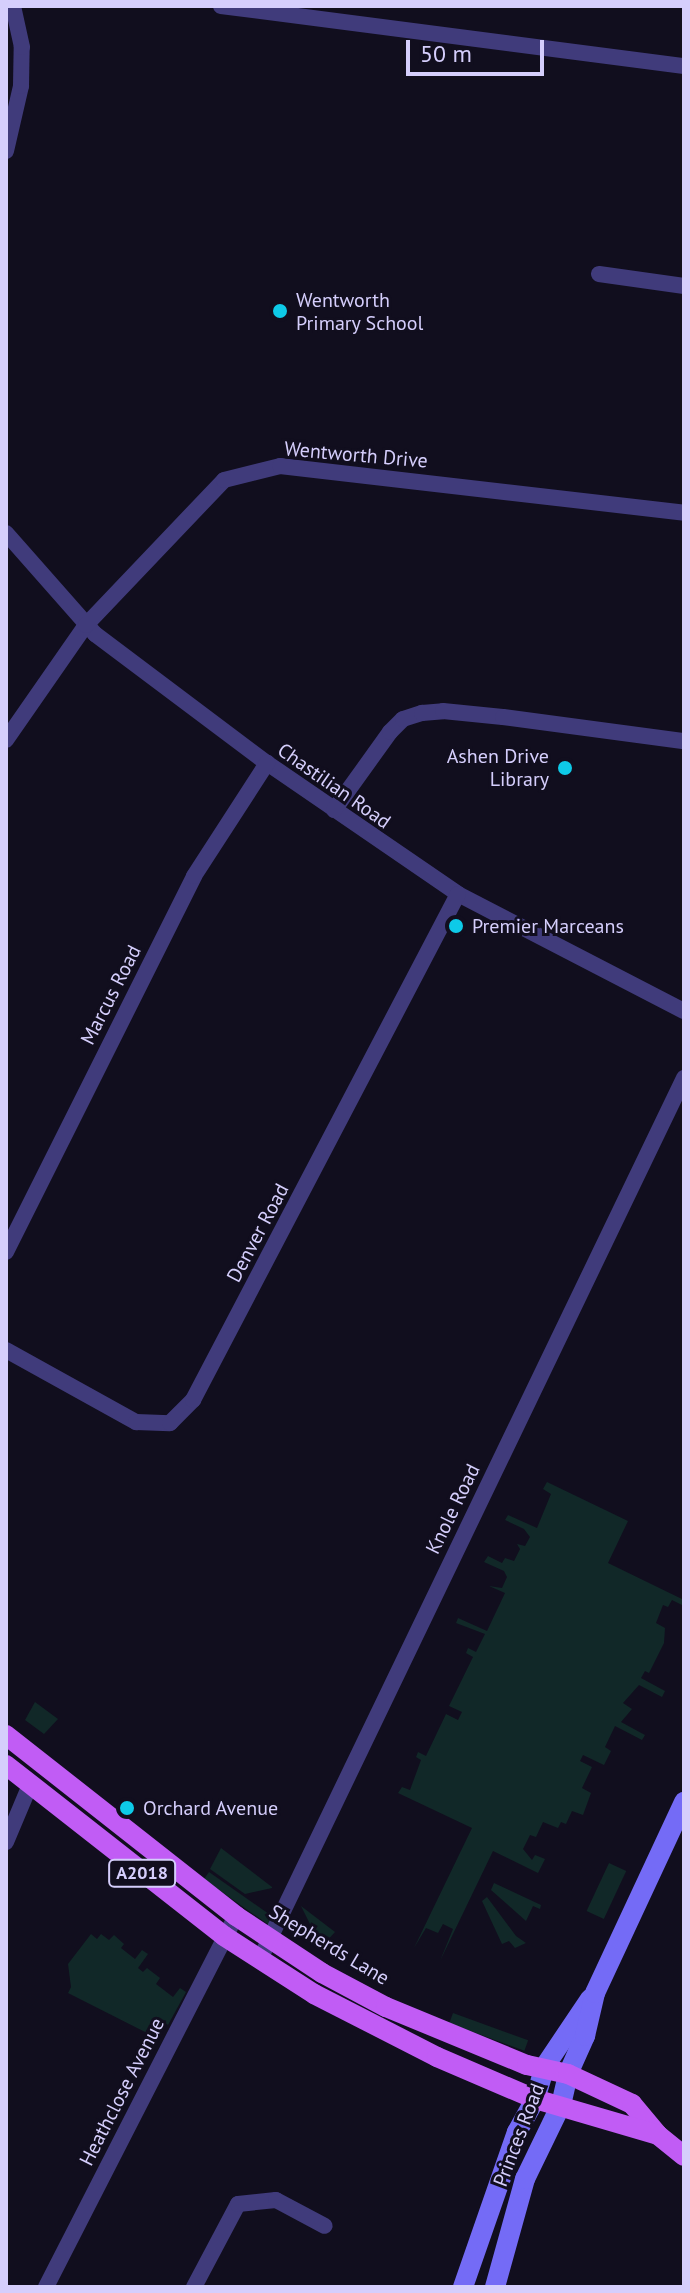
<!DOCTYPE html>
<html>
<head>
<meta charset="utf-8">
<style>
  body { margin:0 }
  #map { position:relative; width:690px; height:2293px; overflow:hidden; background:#110e1e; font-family:"PT Sans",sans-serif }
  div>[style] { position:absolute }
  .green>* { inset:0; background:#112828; transform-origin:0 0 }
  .minor>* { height:16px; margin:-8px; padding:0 8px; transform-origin:8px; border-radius:8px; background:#403b7b }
  .secondary>* { height:20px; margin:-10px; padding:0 10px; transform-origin:10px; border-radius:10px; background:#746bf6 }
  .primary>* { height:20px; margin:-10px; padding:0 10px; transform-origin:10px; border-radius:10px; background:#c15cf5 }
  .dots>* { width:22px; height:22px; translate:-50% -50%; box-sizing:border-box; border:4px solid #110e1e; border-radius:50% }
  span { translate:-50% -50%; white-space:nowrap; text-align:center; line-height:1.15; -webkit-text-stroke:6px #110e1e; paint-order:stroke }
  .shield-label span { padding:2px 6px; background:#110e1e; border:2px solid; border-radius:6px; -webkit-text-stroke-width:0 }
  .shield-label { font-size:18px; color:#d5cefc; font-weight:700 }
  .poi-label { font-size:20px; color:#d5cefc }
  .left { translate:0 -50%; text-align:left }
  .right { translate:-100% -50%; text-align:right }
  .street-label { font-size:20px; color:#d5cefc }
  .frame { position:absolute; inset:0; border:8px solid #d5cefc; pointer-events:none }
  .scale { position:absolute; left:406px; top:40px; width:138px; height:36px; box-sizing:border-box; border:4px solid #d5cefc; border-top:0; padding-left:10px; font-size:24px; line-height:28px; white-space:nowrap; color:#d5cefc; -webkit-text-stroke:6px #110e1e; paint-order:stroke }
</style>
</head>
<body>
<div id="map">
  <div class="green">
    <i style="clip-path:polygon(547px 1482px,628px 1521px,608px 1563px,684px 1600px,684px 1606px,672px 1600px,668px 1607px,663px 1605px,656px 1623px,665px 1628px,664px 1643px,649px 1673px,645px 1671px,641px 1678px,665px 1691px,662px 1697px,639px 1685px,623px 1703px,632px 1709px,621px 1722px,645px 1735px,642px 1740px,615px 1726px,605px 1747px,611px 1751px,604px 1765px,583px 1755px,580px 1761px,592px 1767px,582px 1788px,591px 1793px,583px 1815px,572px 1811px,566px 1824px,561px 1822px,558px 1828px,543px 1822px,536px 1837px,530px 1835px,523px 1849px,532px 1860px,535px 1855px,545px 1859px,538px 1873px,493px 1851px,440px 1961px,453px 1929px,443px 1924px,438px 1933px,426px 1928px,414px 1948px,472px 1828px,398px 1793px,402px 1787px,410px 1790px,421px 1760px,416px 1757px,418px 1752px,426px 1756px,446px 1714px,458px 1720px,462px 1712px,449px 1706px,473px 1657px,466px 1653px,468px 1648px,476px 1652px,485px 1634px,456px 1623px,458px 1618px,487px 1631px,505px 1593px,489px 1586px,502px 1588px,507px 1577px,504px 1571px,484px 1562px,488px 1556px,502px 1563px,505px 1558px,514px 1561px,520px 1549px,517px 1544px,525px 1546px,530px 1537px,524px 1529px,505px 1520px,508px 1515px,537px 1528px,551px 1494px,543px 1489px)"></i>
    <i style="clip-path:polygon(35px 1702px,58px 1719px,44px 1734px,25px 1720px)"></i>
    <i style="clip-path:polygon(221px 1848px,272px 1887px,272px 1888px,245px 1894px,210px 1869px)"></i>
    <i style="left:609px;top:1863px;width:19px;height:53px;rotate:25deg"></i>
    <i style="left:209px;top:1872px;width:81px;height:9px;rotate:35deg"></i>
    <i style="clip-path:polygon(494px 1883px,509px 1890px,541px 1905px,540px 1909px,533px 1906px,526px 1921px,491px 1890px)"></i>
    <i style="clip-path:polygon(487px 1897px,516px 1936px,526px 1943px,515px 1948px,509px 1941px,502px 1944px,482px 1901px)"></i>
    <i style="clip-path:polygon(301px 1906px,335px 1932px,324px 1944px,318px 1940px)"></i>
    <i style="clip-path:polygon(91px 1934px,97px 1939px,101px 1934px,109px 1940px,114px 1935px,124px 1944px,121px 1948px,135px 1959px,142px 1950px,148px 1954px,138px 1968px,143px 1972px,147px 1968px,160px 1978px,156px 1984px,173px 1997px,180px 1988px,186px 1992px,168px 2025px,158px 2019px,149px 2034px,68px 1993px,71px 1987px,68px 1964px)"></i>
    <i style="left:453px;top:2013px;width:80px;height:11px;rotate:20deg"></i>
  </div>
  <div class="minor">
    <i style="left:221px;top:6px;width:467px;rotate:7.4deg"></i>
    <i style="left:6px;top:151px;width:67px;rotate:-77deg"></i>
    <i style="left:21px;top:86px;width:39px;rotate:-89deg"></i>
    <i style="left:22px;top:47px;width:42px;rotate:-102.4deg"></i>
    <i style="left:599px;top:274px;width:86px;rotate:8deg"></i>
    <i style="left:6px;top:533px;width:135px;rotate:48.6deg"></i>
    <i style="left:95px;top:634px;width:215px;rotate:36.9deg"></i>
    <i style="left:267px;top:763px;width:232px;rotate:34.4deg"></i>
    <i style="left:458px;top:894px;width:254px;rotate:27.4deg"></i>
    <i style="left:6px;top:740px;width:140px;rotate:-55.2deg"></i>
    <i style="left:86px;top:625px;width:200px;rotate:-46.4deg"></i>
    <i style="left:224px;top:480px;width:58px;rotate:-14deg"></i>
    <i style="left:280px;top:466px;width:407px;rotate:6.6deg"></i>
    <i style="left:334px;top:810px;width:96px;rotate:-54.3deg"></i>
    <i style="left:390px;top:732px;width:18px;rotate:-45deg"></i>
    <i style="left:403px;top:719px;width:20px;rotate:-18deg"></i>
    <i style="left:422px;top:713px;width:21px;rotate:-5deg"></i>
    <i style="left:443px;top:711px;width:60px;rotate:5.7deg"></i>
    <i style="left:503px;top:717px;width:183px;rotate:7.6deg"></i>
    <i style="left:6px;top:1252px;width:420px;rotate:-63.4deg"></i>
    <i style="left:194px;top:876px;width:135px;rotate:-57.1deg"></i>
    <i style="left:6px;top:1350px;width:149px;rotate:29deg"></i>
    <i style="left:136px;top:1422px;width:34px;rotate:2deg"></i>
    <i style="left:170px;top:1423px;width:33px;rotate:-45deg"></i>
    <i style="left:193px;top:1400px;width:571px;rotate:-62.36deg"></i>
    <i style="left:6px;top:1842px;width:62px;rotate:-67.2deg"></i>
    <i style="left:260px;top:1959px;width:978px;rotate:-64.3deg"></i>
    <i style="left:46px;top:2287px;width:417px;rotate:-62.9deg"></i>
    <i style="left:194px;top:2287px;width:94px;rotate:-62.1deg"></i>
    <i style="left:238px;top:2204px;width:38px;rotate:-6deg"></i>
    <i style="left:276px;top:2200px;width:55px;rotate:28deg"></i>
  </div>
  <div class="secondary">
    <i style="left:463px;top:2287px;width:164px;rotate:-70.8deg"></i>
    <i style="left:517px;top:2132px;width:38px;rotate:-61deg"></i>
    <i style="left:535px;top:2099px;width:34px;rotate:-73deg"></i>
    <i style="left:545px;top:2066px;width:81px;rotate:-56.1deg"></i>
    <i style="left:495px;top:2287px;width:112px;rotate:-74.5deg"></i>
    <i style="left:525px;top:2179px;width:82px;rotate:-64.1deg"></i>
    <i style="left:561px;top:2105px;width:32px;rotate:-77deg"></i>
    <i style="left:568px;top:2074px;width:42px;rotate:-65.9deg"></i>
    <i style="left:585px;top:2036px;width:44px;rotate:-76.9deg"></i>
    <i style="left:595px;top:1993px;width:211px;rotate:-65deg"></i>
  </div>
  <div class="primary">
    <i style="left:6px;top:1735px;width:293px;rotate:38.2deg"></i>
    <i style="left:236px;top:1916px;width:103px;rotate:33.5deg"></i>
    <i style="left:322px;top:1973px;width:72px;rotate:28deg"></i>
    <i style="left:386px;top:2007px;width:152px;rotate:22.4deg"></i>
    <i style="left:527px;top:2065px;width:42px;rotate:12.4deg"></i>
    <i style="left:568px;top:2074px;width:71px;rotate:25.1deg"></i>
    <i style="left:632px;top:2104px;width:40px;rotate:50deg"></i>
    <i style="left:658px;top:2135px;width:33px;rotate:39deg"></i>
    <i style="left:6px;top:1765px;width:277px;rotate:38.1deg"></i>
    <i style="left:224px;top:1936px;width:107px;rotate:32.8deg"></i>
    <i style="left:314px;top:1994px;width:138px;rotate:27.1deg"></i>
    <i style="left:437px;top:2057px;width:107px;rotate:23.2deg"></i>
    <i style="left:535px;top:2099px;width:128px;rotate:16.3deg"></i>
  </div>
  <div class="dots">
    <i style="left:280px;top:311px;background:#0ecae8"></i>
    <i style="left:565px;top:768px;background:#0ecae8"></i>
    <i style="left:456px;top:926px;background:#0ecae8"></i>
    <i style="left:127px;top:1808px;background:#0ecae8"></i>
  </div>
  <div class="shield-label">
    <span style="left:142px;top:1873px">A2018</span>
  </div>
  <div class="poi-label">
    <span class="left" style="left:296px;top:312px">Wentworth<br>Primary School</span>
    <span class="right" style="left:549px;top:768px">Ashen Drive<br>Library</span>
    <span class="left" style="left:472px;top:926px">Premier Marceans</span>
    <span class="left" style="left:143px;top:1808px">Orchard Avenue</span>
  </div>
  <div class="street-label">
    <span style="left:356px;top:455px;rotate:5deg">Wentworth Drive</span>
    <span style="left:334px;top:786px;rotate:35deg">Chastilian Road</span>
    <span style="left:111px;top:995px;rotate:-63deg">Marcus Road</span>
    <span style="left:258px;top:1233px;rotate:-62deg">Denver Road</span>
    <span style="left:453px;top:1509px;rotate:-64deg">Knole Road</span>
    <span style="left:329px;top:1945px;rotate:31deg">Shepherds Lane</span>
    <span style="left:122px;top:2092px;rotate:-63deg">Heathclose Avenue</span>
    <span style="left:519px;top:2135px;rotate:-69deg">Princes Road</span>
  </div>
  <div class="frame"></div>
  <div class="scale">50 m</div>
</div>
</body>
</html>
